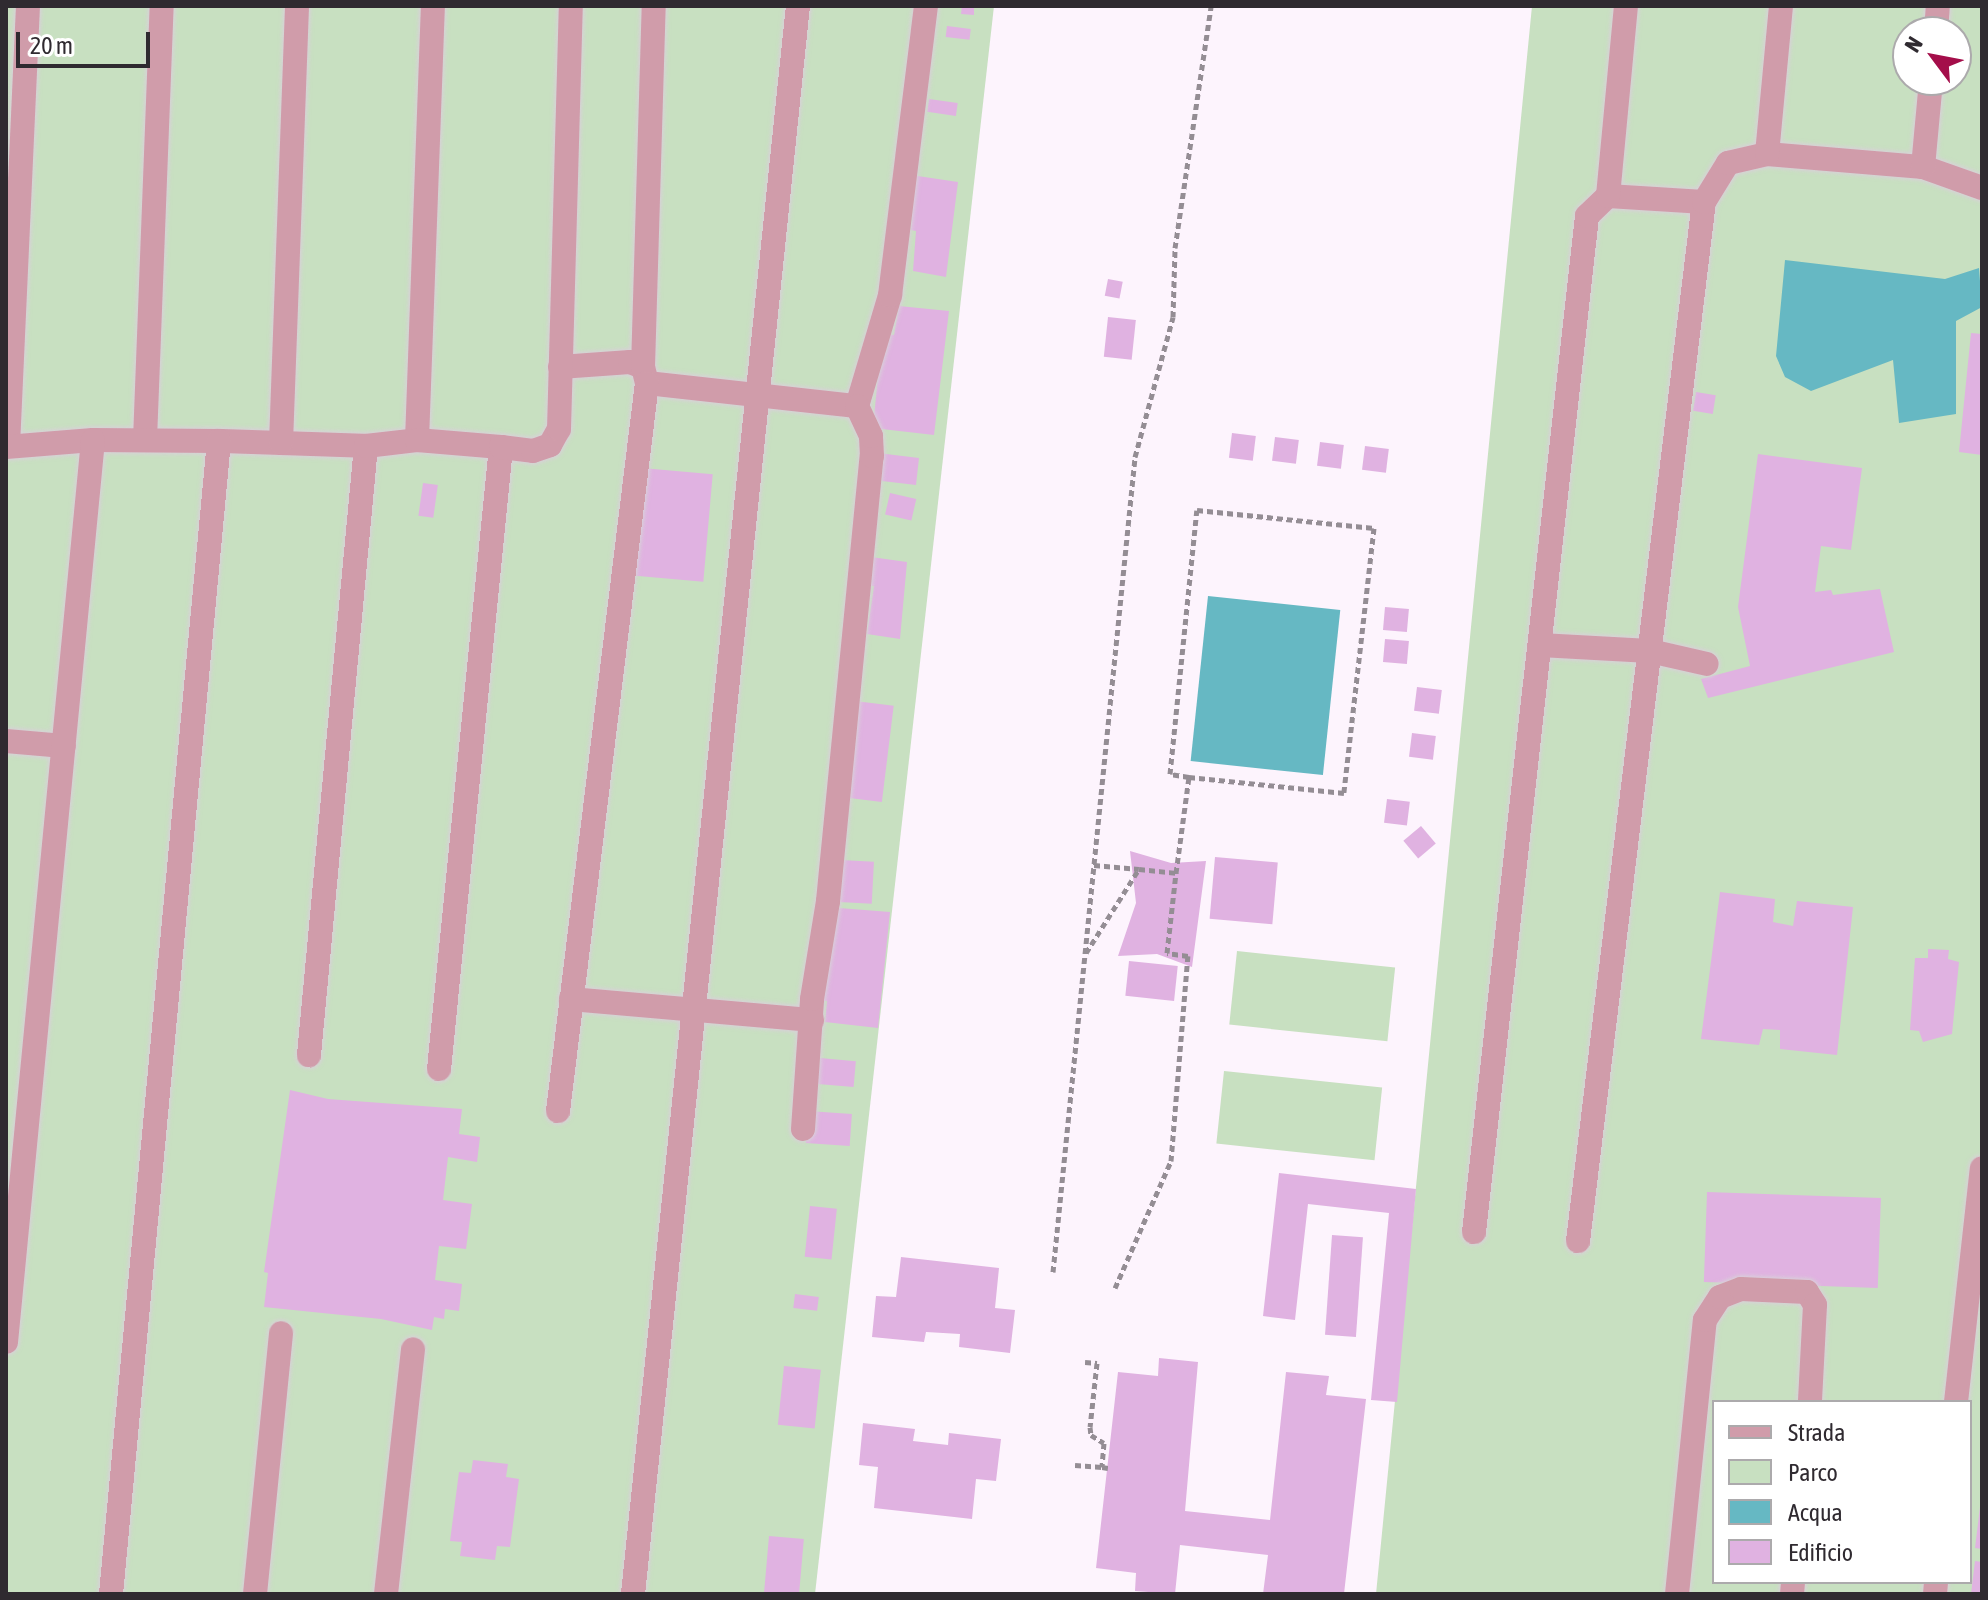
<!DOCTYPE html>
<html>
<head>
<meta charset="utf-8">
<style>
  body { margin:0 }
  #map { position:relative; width:1988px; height:1600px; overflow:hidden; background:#fdf4fd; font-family:"Asap Condensed",sans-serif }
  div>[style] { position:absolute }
  .green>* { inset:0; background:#c8e0c1; transform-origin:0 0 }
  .water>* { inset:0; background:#66b8c3; transform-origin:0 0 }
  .building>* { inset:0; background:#e0b2e1; transform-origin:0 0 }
  .path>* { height:5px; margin-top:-2.5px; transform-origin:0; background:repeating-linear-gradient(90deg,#948d94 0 6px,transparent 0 10px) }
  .roads { filter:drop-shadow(0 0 2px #d8d0d8) drop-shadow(0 0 2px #d8d0d8) }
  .minor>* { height:24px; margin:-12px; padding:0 12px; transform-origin:12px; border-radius:12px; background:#d09caa }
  span { translate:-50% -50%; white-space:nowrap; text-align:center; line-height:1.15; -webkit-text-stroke:7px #fff; paint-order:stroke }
  .frame { position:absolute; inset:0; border:8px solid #2f2a30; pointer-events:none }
  .legend { position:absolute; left:1712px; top:1400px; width:260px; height:184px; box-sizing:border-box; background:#fff; border:2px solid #acaaac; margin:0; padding:10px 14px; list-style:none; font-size:24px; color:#2f2a30 }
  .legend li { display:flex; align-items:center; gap:16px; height:40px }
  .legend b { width:40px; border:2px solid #acaaac }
  .north { position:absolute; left:1892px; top:16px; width:80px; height:80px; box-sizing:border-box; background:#fff; border:2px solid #acaaac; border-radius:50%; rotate:302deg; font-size:22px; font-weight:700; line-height:32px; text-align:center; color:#2f2a30 }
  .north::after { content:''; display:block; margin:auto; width:28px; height:36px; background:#a40e4a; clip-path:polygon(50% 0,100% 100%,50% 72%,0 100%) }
  .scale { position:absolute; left:16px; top:32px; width:134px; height:36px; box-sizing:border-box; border:4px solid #2f2a30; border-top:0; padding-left:10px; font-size:24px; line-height:28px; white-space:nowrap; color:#2f2a30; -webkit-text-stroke:6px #fff; paint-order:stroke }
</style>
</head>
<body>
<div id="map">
  <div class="green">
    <i style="clip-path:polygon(6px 6px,994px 6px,815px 1594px,6px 1594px)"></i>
    <i style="clip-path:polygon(evenodd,1532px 6px,1982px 6px,1982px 1594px,1376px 1594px,1532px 6px,1908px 32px,1956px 32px,1956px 80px,1908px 80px,1908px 32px,1532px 6px,1714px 1402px,1970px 1402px,1970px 1582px,1714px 1582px,1714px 1402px)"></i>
    <i style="left:1237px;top:951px;width:159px;height:74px;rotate:6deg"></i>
    <i style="left:1224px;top:1071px;width:159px;height:73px;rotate:6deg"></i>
  </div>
  <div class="water">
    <i style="clip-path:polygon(1785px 260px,1945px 279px,1979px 268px,1982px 307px,1956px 321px,1956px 414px,1899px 423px,1893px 360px,1811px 391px,1785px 377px,1776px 356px)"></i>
    <i style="left:1208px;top:596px;width:133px;height:166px;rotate:6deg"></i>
  </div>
  <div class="building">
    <i style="clip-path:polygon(962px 6px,974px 6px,974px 15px,961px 14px)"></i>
    <i style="left:947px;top:26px;width:24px;height:11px;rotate:7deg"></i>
    <i style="left:929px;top:99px;width:29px;height:13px;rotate:8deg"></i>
    <i style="clip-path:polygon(911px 175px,958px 182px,946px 277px,913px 271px,916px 231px,911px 230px,912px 215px,906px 214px)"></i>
    <i style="left:1108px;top:279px;width:15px;height:17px;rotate:11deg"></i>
    <i style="clip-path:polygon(899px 306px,949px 311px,934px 435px,873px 428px,882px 333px,894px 335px)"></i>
    <i style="left:1108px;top:317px;width:28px;height:40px;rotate:6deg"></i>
    <i style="clip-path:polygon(1971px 333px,1982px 334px,1982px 455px,1959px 452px)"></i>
    <i style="left:1696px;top:392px;width:20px;height:19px;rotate:9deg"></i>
    <i style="left:1232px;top:433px;width:24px;height:25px;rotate:7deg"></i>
    <i style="left:1275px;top:437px;width:24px;height:24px;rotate:7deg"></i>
    <i style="left:1320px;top:442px;width:24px;height:24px;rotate:7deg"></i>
    <i style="left:1365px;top:446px;width:24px;height:24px;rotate:7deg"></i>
    <i style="clip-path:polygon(878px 453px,919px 458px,916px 485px,882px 481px)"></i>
    <i style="clip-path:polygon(1758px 454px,1862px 468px,1851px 550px,1821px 546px,1815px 592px,1831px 590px,1833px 595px,1880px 589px,1894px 652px,1708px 698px,1701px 679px,1750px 666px,1738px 607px)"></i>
    <i style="left:642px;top:468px;width:71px;height:108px;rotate:5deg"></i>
    <i style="left:423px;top:483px;width:15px;height:33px;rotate:8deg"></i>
    <i style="left:890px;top:493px;width:27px;height:22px;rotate:13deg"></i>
    <i style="clip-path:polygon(871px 557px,907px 562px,900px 639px,867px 634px,874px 586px,866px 585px)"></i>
    <i style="left:1385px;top:607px;width:24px;height:23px;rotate:5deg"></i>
    <i style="left:1385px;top:639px;width:24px;height:23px;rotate:5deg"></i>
    <i style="left:1417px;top:687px;width:25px;height:24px;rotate:7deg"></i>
    <i style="left:855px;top:701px;width:39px;height:97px;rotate:7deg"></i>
    <i style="left:1412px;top:733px;width:24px;height:24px;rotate:7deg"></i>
    <i style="left:1387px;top:799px;width:23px;height:24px;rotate:7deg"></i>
    <i style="left:1421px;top:826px;width:23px;height:23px;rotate:50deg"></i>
    <i style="clip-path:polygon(1130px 851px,1171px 863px,1206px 861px,1192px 967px,1157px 954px,1118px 956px,1136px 903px)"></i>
    <i style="left:1215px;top:857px;width:63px;height:62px;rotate:5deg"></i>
    <i style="left:841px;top:860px;width:33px;height:42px;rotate:3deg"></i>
    <i style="clip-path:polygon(1720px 892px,1775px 899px,1773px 922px,1793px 926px,1797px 901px,1853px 907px,1837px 1055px,1780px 1049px,1780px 1030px,1763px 1029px,1759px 1045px,1701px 1039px)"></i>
    <i style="clip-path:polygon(839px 908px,890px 912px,878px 1028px,825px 1022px,827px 1001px,815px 1000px)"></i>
    <i style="clip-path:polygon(1928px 949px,1949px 950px,1948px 959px,1959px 962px,1952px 1034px,1923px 1042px,1919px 1031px,1910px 1030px,1915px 958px,1928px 958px)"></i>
    <i style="left:1129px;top:961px;width:49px;height:35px;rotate:6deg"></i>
    <i style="left:820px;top:1058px;width:36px;height:26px;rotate:5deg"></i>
    <i style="clip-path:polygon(290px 1090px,328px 1099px,462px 1109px,459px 1134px,480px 1137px,477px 1162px,448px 1157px,443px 1200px,472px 1204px,466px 1249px,439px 1246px,435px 1280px,462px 1284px,459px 1311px,445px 1309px,444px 1319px,434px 1317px,432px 1330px,381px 1319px,264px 1307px,268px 1273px,264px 1272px)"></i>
    <i style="left:808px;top:1111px;width:44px;height:32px;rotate:4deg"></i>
    <i style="clip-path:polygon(1279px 1173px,1416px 1189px,1397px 1402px,1371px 1400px,1389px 1213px,1308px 1204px,1295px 1320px,1263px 1316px)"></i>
    <i style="left:1707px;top:1192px;width:174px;height:90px;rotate:2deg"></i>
    <i style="left:810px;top:1206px;width:27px;height:51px;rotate:6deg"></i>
    <i style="left:1332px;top:1235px;width:31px;height:100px;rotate:4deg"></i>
    <i style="clip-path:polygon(901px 1257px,999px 1268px,995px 1308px,1015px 1310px,1010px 1353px,959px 1347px,960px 1334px,926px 1332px,924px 1342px,872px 1337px,876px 1296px,896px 1297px)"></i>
    <i style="left:795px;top:1294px;width:24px;height:14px;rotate:7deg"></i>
    <i style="clip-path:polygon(1159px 1358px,1198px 1362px,1185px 1511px,1270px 1520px,1286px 1372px,1329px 1376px,1326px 1395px,1366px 1399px,1344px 1594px,1263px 1594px,1268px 1555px,1180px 1545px,1175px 1594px,1135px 1591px,1136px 1573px,1096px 1568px,1118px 1372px,1158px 1376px)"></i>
    <i style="left:784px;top:1366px;width:37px;height:59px;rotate:6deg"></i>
    <i style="clip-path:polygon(863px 1423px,915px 1429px,913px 1441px,948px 1445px,949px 1433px,1001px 1439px,996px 1481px,976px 1479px,972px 1519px,874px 1508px,878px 1467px,859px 1465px)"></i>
    <i style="clip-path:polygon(473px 1460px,508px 1464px,506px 1477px,519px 1479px,510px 1547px,497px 1546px,495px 1560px,460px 1556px,462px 1542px,450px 1541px,459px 1472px,471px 1473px)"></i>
    <i style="clip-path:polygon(1980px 1507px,1982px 1507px,1982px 1549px,1975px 1548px)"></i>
    <i style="left:769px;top:1536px;width:35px;height:58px;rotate:5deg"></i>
    <i style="clip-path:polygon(1975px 1561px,1982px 1562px,1982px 1594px,1971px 1594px)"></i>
  </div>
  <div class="path">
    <i style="left:1094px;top:865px;width:45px;rotate:5.1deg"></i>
    <i style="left:1086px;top:953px;width:99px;rotate:-57.8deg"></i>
    <i style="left:1139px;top:869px;width:37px;rotate:6deg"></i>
    <i style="left:1176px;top:873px;width:97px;rotate:-82.3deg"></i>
    <i style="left:1189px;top:777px;width:19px;rotate:-171deg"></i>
    <i style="left:1170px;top:774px;width:265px;rotate:-84.2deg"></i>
    <i style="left:1197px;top:510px;width:178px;rotate:5.8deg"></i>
    <i style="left:1374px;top:528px;width:267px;rotate:96.5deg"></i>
    <i style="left:1344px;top:793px;width:156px;rotate:-174.1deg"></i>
    <i style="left:1053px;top:1272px;width:819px;rotate:-84.25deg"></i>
    <i style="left:1135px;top:457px;width:145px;rotate:-74.8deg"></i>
    <i style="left:1173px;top:317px;width:69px;rotate:-88.3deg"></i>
    <i style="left:1175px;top:248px;width:245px;rotate:-81.5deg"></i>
    <i style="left:1115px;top:1288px;width:139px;rotate:-66.2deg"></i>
    <i style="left:1171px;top:1161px;width:206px;rotate:-85.3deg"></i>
    <i style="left:1188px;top:956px;width:21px;rotate:-172deg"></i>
    <i style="left:1167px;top:953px;width:81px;rotate:-83.6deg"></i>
    <i style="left:1085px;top:1362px;width:12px;rotate:5deg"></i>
    <i style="left:1097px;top:1363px;width:64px;rotate:96.2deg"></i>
    <i style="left:1090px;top:1427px;width:8px;rotate:83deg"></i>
    <i style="left:1091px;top:1435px;width:15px;rotate:32deg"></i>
    <i style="left:1104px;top:1443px;width:24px;rotate:95deg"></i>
    <i style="left:1102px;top:1467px;width:6px;rotate:9deg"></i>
    <i style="left:1075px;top:1465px;width:27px;rotate:4deg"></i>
  </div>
  <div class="roads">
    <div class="minor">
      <i style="left:1936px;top:32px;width:26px;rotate:-86deg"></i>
      <i style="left:1767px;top:154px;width:157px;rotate:4.8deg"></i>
      <i style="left:1923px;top:167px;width:63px;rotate:19.6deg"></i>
      <i style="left:1923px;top:167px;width:87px;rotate:-84.7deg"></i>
      <i style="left:1608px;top:196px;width:96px;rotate:3.6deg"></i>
      <i style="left:560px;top:367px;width:70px;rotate:-4.1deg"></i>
      <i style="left:630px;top:362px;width:14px;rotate:21deg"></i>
      <i style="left:643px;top:367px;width:16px;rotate:76deg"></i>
      <i style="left:647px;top:383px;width:211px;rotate:6.3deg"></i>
      <i style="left:857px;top:406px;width:116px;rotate:-73.4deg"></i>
      <i style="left:890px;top:295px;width:291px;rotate:-82.9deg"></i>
      <i style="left:643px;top:367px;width:361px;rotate:-88.3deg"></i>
      <i style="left:145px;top:440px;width:434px;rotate:-87.8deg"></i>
      <i style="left:417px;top:440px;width:434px;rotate:-87.9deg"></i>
      <i style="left:219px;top:441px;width:147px;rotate:1.9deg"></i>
      <i style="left:366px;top:446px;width:612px;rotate:95.35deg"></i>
      <i style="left:281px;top:443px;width:437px;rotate:-87.9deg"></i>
      <i style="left:8px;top:446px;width:440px;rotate:-87.4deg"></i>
      <i style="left:366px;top:446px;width:51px;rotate:-6.7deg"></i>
      <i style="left:417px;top:440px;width:84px;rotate:4.8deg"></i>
      <i style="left:501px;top:447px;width:625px;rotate:95.69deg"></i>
      <i style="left:6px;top:447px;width:87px;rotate:-4.6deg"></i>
      <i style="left:93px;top:440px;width:126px;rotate:0.5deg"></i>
      <i style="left:219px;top:441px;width:1158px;rotate:95.35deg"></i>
      <i style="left:501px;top:447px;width:32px;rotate:7deg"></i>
      <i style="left:533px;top:451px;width:18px;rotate:-19deg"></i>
      <i style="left:550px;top:445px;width:18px;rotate:-61deg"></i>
      <i style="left:559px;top:429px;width:423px;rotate:-88.4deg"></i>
      <i style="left:1540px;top:645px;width:110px;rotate:3.1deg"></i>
      <i style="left:1650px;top:651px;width:58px;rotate:12.8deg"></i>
      <i style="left:6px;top:741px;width:58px;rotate:4.9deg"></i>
      <i style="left:571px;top:999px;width:242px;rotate:5deg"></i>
      <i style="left:558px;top:1111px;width:733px;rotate:-83.03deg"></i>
      <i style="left:803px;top:1129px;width:130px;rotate:-86deg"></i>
      <i style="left:812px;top:999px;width:99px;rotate:-80.7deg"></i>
      <i style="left:828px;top:901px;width:447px;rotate:-84.4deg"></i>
      <i style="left:872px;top:456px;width:20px;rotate:-93deg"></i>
      <i style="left:871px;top:436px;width:33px;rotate:-115deg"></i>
      <i style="left:1474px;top:1232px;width:1022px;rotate:-83.65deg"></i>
      <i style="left:1587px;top:216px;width:29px;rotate:-44deg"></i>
      <i style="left:1608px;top:196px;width:191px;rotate:-84.6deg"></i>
      <i style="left:1578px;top:1241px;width:1047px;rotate:-83.09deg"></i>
      <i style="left:1704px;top:202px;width:46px;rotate:-58.4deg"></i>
      <i style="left:1728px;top:163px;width:40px;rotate:-13deg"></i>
      <i style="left:1767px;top:154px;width:149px;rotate:-84.6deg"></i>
      <i style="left:6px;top:1342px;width:906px;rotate:-84.49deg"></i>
      <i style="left:1956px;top:1402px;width:235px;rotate:-83.7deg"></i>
      <i style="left:255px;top:1594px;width:262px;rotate:-84.3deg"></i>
      <i style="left:386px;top:1594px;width:246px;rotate:-83.7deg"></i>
      <i style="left:633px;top:1594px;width:1597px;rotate:-84.07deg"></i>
      <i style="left:1677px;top:1594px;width:275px;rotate:-84.2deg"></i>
      <i style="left:1705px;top:1320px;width:27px;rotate:-57deg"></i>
      <i style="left:1720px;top:1297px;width:22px;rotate:-21deg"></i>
      <i style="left:1741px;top:1289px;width:66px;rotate:2.6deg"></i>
      <i style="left:1807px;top:1292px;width:15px;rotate:58deg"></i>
      <i style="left:1815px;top:1305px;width:97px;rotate:93deg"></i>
      <i style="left:1792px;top:1594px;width:12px;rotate:-85deg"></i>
      <i style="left:1935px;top:1594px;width:12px;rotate:-85deg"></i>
    </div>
  </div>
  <div class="frame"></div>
  <ul class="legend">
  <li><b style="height:10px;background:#d09caa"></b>Strada</li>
  <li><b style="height:22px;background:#c8e0c1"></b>Parco</li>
  <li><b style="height:22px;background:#66b8c3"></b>Acqua</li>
  <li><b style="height:22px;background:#e0b2e1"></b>Edificio</li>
  </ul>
  <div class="north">N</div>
  <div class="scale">20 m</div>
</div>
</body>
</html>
